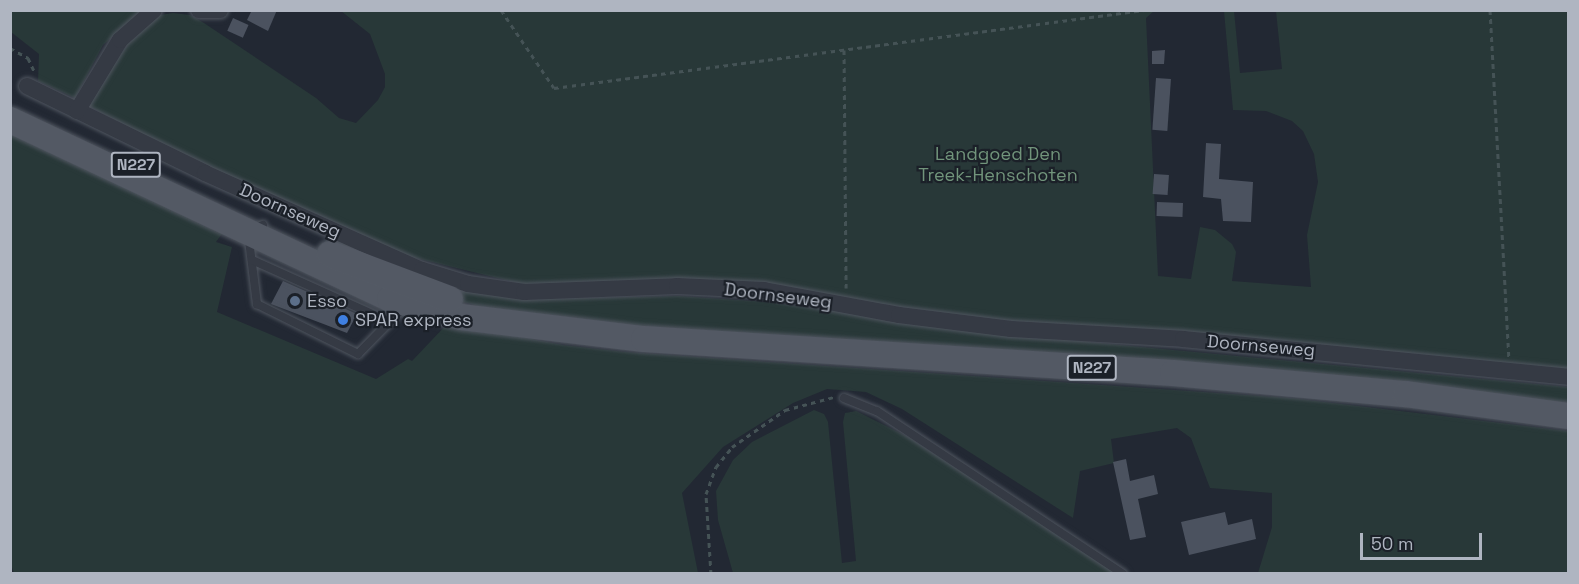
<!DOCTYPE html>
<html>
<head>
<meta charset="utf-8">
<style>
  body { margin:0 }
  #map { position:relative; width:1579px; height:584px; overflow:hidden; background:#222833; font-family:"Space Grotesk",sans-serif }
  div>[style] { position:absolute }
  .green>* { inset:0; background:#283838 }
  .building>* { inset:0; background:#4b525f; transform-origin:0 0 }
  .path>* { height:3px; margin-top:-1.5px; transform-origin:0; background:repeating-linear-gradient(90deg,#455356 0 4.5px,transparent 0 9px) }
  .roads { filter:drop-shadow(0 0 2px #4f555f) drop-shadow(0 0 2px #4f555f) }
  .lane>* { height:8px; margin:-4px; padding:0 4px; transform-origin:4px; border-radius:4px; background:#353a44 }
  .street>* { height:16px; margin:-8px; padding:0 8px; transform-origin:8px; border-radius:8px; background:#353a44 }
  .primary>* { height:26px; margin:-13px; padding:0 13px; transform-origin:13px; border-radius:13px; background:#535964 }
  .dots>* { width:16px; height:16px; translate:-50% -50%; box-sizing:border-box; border:3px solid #1b2028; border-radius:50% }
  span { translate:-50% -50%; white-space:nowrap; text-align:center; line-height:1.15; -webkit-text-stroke:4.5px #1b2028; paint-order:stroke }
  .shield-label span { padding:2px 4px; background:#1b2028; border:2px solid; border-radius:4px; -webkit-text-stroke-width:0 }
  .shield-label { font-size:16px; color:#afb5c1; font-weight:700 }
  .park-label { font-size:18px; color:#71947b }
  .street-label { font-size:18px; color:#afb5c1 }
  .poi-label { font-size:18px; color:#afb5c1 }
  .left { translate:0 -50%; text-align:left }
  .frame { position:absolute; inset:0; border:12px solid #afb5c1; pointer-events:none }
  .scale { position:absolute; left:1360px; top:533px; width:122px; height:27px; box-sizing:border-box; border:3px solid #afb5c1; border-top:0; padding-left:8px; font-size:18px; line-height:21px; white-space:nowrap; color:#afb5c1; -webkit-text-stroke:4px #1b2028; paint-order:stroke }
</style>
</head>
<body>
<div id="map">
  <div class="green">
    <i style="clip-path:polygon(10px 11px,143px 11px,103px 45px,75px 98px,38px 81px,39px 54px,11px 32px)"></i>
    <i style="clip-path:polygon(341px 11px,1154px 11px,1146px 18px,1158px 276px,1191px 279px,1200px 227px,1215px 230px,1232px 244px,1236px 252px,1232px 281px,1311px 287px,1307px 235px,1318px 182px,1314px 154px,1303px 131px,1292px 121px,1266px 111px,1233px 110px,1224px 11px,1234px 11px,1240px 73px,1282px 69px,1276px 11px,1568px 11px,1568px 372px,963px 319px,768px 286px,552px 288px,518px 283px,403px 255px,249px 191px,87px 105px,136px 32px,160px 15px,173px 13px,190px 15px,204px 23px,316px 98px,339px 118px,356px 123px,378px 100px,385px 87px,385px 74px,370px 34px)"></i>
    <i style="clip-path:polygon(10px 129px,224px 231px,216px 242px,232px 247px,217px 312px,376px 379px,408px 359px,412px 361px,448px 323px,563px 345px,626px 352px,1291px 398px,1568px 431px,1568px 573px,1258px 573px,1272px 527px,1272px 493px,1210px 488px,1191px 438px,1177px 428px,1111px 439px,1114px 463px,1080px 471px,1073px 518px,902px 409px,866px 392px,827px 389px,793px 403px,723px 447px,682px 493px,698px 573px,14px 573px,10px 562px)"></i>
    <i style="clip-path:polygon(397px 284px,534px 299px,679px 296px,766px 302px,1035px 337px,1568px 387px,1568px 406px,651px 332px,493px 310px)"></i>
    <i style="clip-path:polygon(814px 410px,824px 414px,828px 422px,842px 563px,856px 561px,843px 422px,845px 413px,856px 411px,908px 437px,1118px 573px,733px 573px,718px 520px,716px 491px,733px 460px,752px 442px)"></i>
  </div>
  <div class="building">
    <i style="clip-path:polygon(252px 10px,277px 10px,268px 31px,247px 20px)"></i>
    <i style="left:233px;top:18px;width:17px;height:14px;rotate:24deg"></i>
    <i style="clip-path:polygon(1165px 50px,1164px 64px,1152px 64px,1152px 51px)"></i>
    <i style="left:1156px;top:78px;width:15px;height:52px;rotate:4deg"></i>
    <i style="clip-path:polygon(1206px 143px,1221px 144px,1219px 179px,1253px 182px,1251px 222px,1223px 221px,1221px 199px,1203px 197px)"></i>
    <i style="left:1154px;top:174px;width:15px;height:20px;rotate:4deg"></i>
    <i style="left:1157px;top:202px;width:26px;height:14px;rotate:2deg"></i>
    <i style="clip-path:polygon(283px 281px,357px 314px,347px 333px,271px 304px)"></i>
    <i style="clip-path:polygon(1126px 459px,1130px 481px,1154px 475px,1158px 494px,1138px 499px,1146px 537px,1130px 540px,1113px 462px)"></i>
    <i style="clip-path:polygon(1225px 512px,1228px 525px,1252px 519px,1256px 539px,1189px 555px,1181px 522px)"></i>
  </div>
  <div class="path">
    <i style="left:501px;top:10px;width:94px;rotate:55.8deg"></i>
    <i style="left:554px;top:88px;width:595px;rotate:-7.53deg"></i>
    <i style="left:1490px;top:10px;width:347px;rotate:86.9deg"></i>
    <i style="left:10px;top:48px;width:21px;rotate:29deg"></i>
    <i style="left:28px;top:58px;width:17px;rotate:65deg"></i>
    <i style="left:844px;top:50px;width:238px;rotate:89.5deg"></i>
    <i style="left:711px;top:574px;width:80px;rotate:-93.6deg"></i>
    <i style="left:706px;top:494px;width:29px;rotate:-70deg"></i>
    <i style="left:716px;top:467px;width:26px;rotate:-51deg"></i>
    <i style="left:732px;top:447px;width:65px;rotate:-34.9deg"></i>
    <i style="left:785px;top:410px;width:51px;rotate:-14.9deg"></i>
  </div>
  <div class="roads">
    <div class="lane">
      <i style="left:263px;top:225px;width:17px;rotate:155deg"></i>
      <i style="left:248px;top:232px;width:73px;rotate:82.9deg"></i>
      <i style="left:257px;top:304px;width:113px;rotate:26.3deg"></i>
      <i style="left:358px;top:354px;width:66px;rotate:-45.6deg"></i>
      <i style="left:252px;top:260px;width:151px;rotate:24.2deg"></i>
      <i style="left:844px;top:398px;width:35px;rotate:22deg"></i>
      <i style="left:877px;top:411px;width:295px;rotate:33.5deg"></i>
    </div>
    <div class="street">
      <i style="left:199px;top:10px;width:21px"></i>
      <i style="left:27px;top:86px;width:198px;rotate:26deg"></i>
      <i style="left:205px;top:173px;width:238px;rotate:24.1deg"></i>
      <i style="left:422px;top:270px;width:48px;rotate:16.9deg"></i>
      <i style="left:468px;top:284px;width:57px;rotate:8.1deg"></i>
      <i style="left:524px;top:292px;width:153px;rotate:-2.2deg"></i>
      <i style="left:677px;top:286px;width:87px;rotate:2.6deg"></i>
      <i style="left:764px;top:290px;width:137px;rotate:10.5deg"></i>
      <i style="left:899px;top:315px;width:113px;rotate:7.1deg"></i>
      <i style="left:1011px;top:329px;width:172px;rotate:3.3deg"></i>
      <i style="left:1183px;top:339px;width:387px;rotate:5.6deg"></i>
      <i style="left:77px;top:111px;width:83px;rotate:-58.8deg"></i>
      <i style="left:120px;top:40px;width:45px;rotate:-41.4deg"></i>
    </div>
    <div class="primary">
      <i style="left:10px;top:120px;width:420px;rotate:25.2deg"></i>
      <i style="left:390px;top:299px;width:73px;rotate:14.2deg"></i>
      <i style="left:461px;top:317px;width:184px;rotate:6.9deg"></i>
      <i style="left:644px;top:339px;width:530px;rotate:3.68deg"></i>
      <i style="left:1173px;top:373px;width:234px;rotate:5.2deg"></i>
      <i style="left:1406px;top:394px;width:163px;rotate:7.7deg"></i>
      <i style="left:330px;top:254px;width:128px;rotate:20.6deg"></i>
    </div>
  </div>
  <div class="dots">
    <i style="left:295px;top:301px;background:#5c6f8a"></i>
    <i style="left:343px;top:320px;background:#3f7fe0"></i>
  </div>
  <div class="shield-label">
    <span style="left:136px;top:165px">N227</span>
    <span style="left:1092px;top:368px">N227</span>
  </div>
  <div class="park-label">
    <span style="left:998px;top:165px">Landgoed Den<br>Treek-Henschoten</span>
  </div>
  <div class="street-label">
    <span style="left:290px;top:211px;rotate:24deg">Doornseweg</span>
    <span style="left:778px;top:296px;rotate:7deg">Doornseweg</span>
    <span style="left:1261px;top:346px;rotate:5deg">Doornseweg</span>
  </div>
  <div class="poi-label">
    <span class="left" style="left:307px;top:301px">Esso</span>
    <span class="left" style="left:355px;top:320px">SPAR express</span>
  </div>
  <div class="frame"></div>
  <div class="scale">50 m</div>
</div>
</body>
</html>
